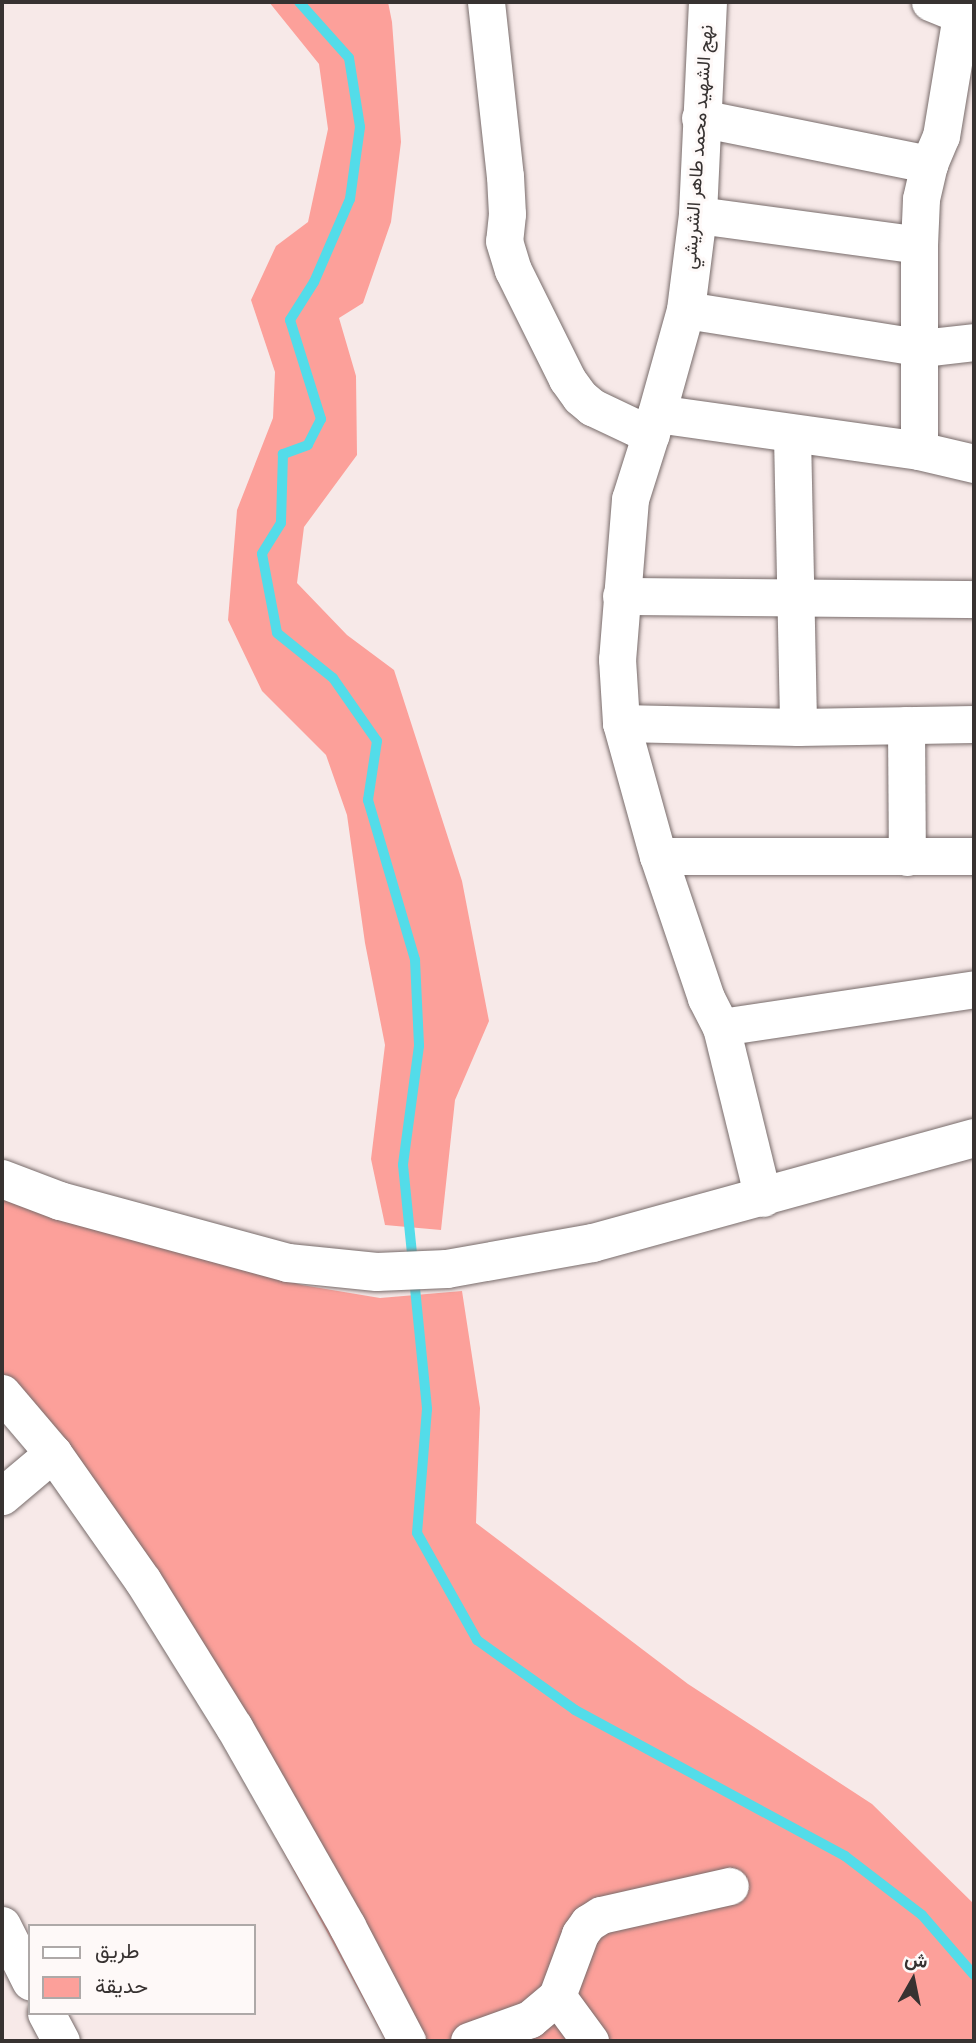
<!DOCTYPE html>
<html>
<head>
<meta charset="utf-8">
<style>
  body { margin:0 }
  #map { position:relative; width:976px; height:2043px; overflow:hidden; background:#f7e9e8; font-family:Manrope,Vazirmatn,sans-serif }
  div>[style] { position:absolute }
  .green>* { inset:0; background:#fca09a }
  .stream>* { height:10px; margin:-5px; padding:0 5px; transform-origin:5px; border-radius:5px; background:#53dce9 }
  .roads { filter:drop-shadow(0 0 2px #786c6b) drop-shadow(0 0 2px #786c6b) }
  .minor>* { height:37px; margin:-18.5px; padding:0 18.5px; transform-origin:18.5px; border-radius:18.5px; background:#fff }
  .tertiary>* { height:38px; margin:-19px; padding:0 19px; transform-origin:19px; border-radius:19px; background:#fff }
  span { translate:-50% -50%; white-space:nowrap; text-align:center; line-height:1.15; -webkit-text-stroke:6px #fef9f8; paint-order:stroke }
  .street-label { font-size:19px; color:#373231 }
  .frame { position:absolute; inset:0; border:4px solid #373231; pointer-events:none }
  .legend { position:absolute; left:28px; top:1924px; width:228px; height:91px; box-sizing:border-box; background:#fef9f8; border:2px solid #aea9a8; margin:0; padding:9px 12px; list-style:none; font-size:21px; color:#373231 }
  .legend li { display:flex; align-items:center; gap:14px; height:35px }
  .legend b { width:35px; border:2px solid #aea9a8 }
  .north { position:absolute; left:878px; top:1945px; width:70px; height:70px; -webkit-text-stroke:5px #fef9f8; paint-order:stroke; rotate:9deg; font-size:19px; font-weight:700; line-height:28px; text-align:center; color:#373231 }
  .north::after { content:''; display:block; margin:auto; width:24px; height:32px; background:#373231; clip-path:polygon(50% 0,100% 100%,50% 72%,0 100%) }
</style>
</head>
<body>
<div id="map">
  <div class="green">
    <i style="clip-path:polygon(269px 2px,388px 2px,392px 22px,401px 142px,391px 222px,363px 303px,339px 318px,356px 376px,357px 455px,304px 527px,297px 583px,347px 635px,394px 670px,462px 881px,489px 1021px,455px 1100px,441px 1230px,385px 1225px,371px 1159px,385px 1045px,365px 943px,347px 815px,326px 755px,262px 691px,228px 620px,237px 510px,273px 418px,275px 372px,251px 300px,276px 246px,308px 222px,328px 129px,319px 64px)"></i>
    <i style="clip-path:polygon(2px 1194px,95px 1227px,302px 1285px,380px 1298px,462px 1291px,480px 1408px,476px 1523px,688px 1684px,872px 1804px,974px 1904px,974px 2041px,386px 2041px,209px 1714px,102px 1540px,2px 1415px)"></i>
  </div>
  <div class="stream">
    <i style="left:299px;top:2px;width:75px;rotate:48.2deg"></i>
    <i style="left:349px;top:58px;width:70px;rotate:80.9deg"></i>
    <i style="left:360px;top:127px;width:73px;rotate:97.9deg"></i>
    <i style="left:350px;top:199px;width:90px;rotate:113.4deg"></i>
    <i style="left:314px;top:282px;width:45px;rotate:122.3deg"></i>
    <i style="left:290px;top:320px;width:104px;rotate:72.6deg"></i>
    <i style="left:321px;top:419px;width:29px;rotate:117deg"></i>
    <i style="left:308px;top:445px;width:27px;rotate:160deg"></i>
    <i style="left:283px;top:454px;width:69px;rotate:91.7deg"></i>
    <i style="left:281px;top:523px;width:36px;rotate:122deg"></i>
    <i style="left:262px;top:554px;width:80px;rotate:79.2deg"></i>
    <i style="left:277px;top:633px;width:72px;rotate:38.8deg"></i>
    <i style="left:333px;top:678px;width:77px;rotate:55.1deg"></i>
    <i style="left:377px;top:741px;width:60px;rotate:98.7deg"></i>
    <i style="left:368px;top:800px;width:167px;rotate:73.6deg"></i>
    <i style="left:415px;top:960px;width:86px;rotate:87.3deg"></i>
    <i style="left:419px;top:1046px;width:120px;rotate:97.7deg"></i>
    <i style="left:403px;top:1165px;width:99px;rotate:84.2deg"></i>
    <i style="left:414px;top:1278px;width:132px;rotate:84.3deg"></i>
    <i style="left:427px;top:1409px;width:124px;rotate:94.6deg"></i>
    <i style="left:417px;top:1533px;width:123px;rotate:60.7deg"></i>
    <i style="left:477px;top:1640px;width:120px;rotate:35.5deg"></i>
    <i style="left:575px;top:1710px;width:307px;rotate:28.4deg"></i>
    <i style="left:845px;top:1856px;width:97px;rotate:37.5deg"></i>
    <i style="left:922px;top:1915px;width:79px;rotate:49.1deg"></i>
  </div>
  <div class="roads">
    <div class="minor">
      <i style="left:486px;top:2px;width:175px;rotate:83.8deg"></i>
      <i style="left:505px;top:176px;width:38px;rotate:87deg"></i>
      <i style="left:507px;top:214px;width:27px;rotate:96deg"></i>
      <i style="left:504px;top:241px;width:30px;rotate:73deg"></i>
      <i style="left:513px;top:270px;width:122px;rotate:63.6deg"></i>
      <i style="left:567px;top:379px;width:22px;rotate:54deg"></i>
      <i style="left:580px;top:397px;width:16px;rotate:40deg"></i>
      <i style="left:592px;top:407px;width:65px;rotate:25.4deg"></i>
      <i style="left:930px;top:2px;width:48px;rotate:22.2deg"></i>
      <i style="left:700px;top:118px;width:234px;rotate:11.4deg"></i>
      <i style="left:929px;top:164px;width:36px;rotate:103deg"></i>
      <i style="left:921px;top:199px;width:46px;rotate:92.5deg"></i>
      <i style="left:919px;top:245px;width:206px;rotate:90deg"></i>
      <i style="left:929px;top:164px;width:30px;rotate:-67deg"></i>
      <i style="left:941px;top:136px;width:123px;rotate:-80.6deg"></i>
      <i style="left:698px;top:215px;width:223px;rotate:7.7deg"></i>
      <i style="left:686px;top:310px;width:239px;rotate:9.1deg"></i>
      <i style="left:922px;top:348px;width:52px;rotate:-6.6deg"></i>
      <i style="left:657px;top:414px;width:89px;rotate:107.6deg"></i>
      <i style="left:630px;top:499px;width:161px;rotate:94.6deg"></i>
      <i style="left:617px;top:659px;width:64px;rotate:86.4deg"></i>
      <i style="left:621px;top:723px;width:138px;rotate:74.5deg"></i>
      <i style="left:658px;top:856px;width:150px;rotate:71.3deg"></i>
      <i style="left:706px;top:998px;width:33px;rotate:63deg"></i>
      <i style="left:721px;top:1027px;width:256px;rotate:-8.5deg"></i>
      <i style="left:792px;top:435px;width:292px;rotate:88.8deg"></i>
      <i style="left:621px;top:596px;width:353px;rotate:0.5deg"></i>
      <i style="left:621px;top:723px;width:177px;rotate:1.3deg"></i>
      <i style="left:798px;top:727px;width:176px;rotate:-1deg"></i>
      <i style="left:906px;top:725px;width:132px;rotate:89.6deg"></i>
      <i style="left:658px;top:856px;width:316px"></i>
      <i style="left:721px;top:1027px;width:176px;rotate:76.2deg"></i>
      <i style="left:2px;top:1393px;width:79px;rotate:49.6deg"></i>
      <i style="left:53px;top:1453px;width:156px;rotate:54.9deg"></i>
      <i style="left:143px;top:1581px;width:172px;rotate:58.1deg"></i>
      <i style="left:234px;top:1727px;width:229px;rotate:60.4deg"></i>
      <i style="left:347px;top:1926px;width:130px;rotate:62.4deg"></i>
      <i style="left:2px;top:1496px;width:67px;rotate:-40.1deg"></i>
      <i style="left:2px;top:1925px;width:63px;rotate:63.4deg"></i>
      <i style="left:557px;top:1996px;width:56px;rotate:53.7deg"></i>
      <i style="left:46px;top:2013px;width:32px;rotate:62deg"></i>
      <i style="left:469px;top:2041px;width:65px;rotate:-19.8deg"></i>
      <i style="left:530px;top:2019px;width:35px;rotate:-40deg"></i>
      <i style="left:557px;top:1996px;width:66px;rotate:-69.6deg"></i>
      <i style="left:580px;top:1934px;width:14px;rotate:-54deg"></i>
      <i style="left:588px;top:1923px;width:15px;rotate:-32deg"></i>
      <i style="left:601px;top:1915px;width:132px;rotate:-12.7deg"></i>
    </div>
    <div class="tertiary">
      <i style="left:708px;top:2px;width:213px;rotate:92.7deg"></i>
      <i style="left:698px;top:215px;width:96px;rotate:97.2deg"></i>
      <i style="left:686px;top:310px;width:108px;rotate:105.6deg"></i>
      <i style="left:657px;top:414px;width:265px;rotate:8deg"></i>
      <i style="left:919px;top:451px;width:57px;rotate:13.3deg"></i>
      <i style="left:2px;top:1179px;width:62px;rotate:20.8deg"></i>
      <i style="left:60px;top:1201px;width:236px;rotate:15.2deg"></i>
      <i style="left:288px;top:1263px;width:89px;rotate:5.8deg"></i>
      <i style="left:377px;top:1272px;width:70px;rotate:-2.5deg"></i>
      <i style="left:447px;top:1269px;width:148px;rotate:-10.1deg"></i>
      <i style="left:593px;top:1243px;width:395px;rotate:-15.4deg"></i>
    </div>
  </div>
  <div class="street-label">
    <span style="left:698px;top:147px;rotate:-86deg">نهج الشهيد محمد طاهر الشريشي</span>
  </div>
  <div class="frame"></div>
  <ul class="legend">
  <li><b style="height:9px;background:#fff"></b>طريق</li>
  <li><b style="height:19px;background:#fca09a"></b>حديقة</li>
  </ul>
  <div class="north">ش</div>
</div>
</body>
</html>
